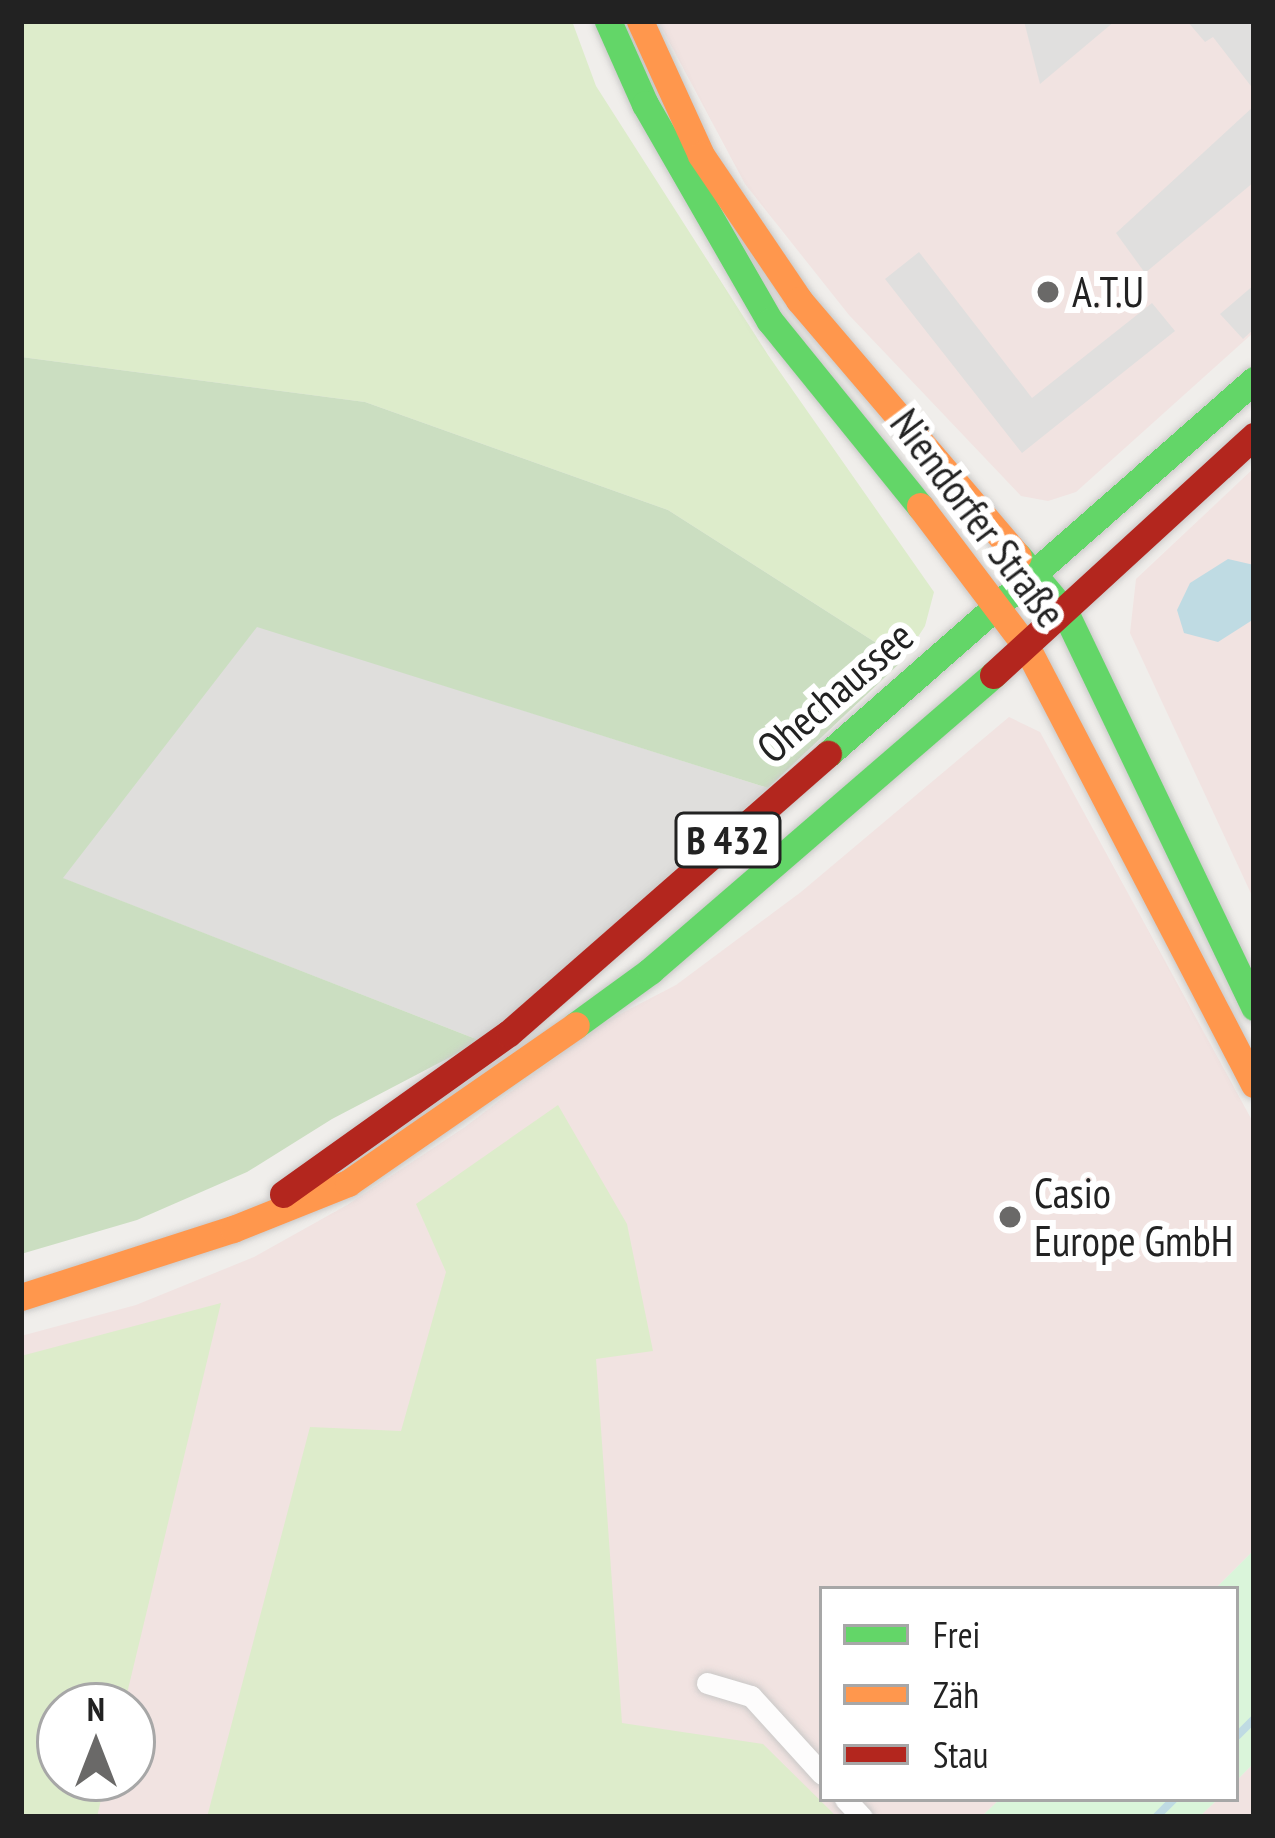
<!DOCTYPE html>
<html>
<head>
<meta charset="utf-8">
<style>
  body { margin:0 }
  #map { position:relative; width:1275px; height:1838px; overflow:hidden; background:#f0eeeb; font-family:"PT Sans Narrow",sans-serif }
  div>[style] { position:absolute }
  .residential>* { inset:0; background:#dfdedc }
  .commercial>* { inset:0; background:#f1e3e1 }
  .grass>* { inset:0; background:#ddeccb }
  .forest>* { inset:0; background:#cbdec1 }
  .park>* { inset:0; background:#daf5da }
  .parking>* { inset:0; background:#e0dfde }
  .water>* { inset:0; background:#bfdbe3 }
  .stream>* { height:8px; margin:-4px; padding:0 4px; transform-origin:4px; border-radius:4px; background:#bfdbe3 }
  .roads { filter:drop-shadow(0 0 3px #c9c8c7) drop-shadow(0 0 3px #c9c8c7) }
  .street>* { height:21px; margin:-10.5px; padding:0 10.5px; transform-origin:10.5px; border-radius:10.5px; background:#fdfcfc }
  .fast>* { height:27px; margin:-13.5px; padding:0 13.5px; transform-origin:13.5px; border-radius:13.5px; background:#63d668 }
  .slow>* { height:27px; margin:-13.5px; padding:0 13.5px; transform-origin:13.5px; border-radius:13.5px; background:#ff974d }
  .jam>* { height:27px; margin:-13.5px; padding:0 13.5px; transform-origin:13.5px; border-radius:13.5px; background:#b3261e }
  .dots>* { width:33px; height:33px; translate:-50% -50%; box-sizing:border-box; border:6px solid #fff; border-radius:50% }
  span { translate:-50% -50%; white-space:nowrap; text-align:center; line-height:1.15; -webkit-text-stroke:12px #fff; paint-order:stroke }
  .shield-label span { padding:3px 9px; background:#fff; border:3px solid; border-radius:9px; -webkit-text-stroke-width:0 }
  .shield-label { font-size:39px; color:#222; font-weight:700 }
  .poi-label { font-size:42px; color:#222 }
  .left { translate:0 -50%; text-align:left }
  .street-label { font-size:42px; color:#222 }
  .frame { position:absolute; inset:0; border:24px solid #222; pointer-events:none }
  .legend { position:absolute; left:819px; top:1586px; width:420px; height:216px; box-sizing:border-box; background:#fff; border:3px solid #a7a7a7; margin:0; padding:15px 21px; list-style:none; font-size:36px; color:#222 }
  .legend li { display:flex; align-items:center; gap:24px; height:60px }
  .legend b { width:60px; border:3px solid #a7a7a7 }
  .north { position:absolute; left:36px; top:1682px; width:120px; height:120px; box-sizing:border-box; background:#fff; border:3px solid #a7a7a7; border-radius:50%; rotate:0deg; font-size:33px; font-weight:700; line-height:48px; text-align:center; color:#222 }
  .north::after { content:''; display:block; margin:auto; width:42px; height:54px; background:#6a6968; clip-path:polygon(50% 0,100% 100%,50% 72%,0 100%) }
</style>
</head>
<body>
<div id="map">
  <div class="residential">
    <i style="clip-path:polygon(257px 626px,768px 788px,481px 1041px,62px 878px)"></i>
  </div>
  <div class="commercial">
    <i style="clip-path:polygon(658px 21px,1254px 21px,1254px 332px,1076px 492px,1048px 501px,1021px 496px,849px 315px,745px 184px)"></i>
    <i style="clip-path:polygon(1254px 468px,1254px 900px,1130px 633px,1136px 579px)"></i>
    <i style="clip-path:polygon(evenodd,1009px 717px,1040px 732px,1254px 1124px,1254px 1550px,1215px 1589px,822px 1589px,822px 1799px,1000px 1799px,981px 1817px,21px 1817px,21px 1336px,136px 1305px,254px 1257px,347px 1205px,465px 1127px,597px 1026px,676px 985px,801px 892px,1009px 717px,60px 1706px,132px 1706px,132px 1778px,60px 1778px,60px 1706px)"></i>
    <i style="clip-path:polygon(1254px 1763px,1254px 1817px,1199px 1817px,1218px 1799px,1236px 1799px,1236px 1781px)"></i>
  </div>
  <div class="grass">
    <i style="clip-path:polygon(21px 21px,572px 21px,596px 86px,768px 355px,934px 592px,925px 626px,903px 660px,668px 510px,365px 402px,21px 357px)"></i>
    <i style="clip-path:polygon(558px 1105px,627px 1224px,653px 1351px,596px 1359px,622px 1723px,763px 1744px,837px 1817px,207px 1817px,310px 1427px,401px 1431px,446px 1272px,416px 1204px)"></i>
    <i style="clip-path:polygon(221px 1303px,124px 1706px,60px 1706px,60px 1778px,106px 1778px,97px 1817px,21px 1817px,21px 1356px)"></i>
  </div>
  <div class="forest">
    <i style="clip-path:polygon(21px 357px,365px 402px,668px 510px,903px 660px,768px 788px,257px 627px,63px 878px,481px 1041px,332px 1119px,247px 1172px,137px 1220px,21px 1254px)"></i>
  </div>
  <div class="park">
    <i style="clip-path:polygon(1254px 1550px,1254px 1763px,1236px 1781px,1236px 1589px,1215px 1589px)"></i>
    <i style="clip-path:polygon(1000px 1799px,1218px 1799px,1199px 1817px,981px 1817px)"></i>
  </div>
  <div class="parking">
    <i style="clip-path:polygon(1024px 21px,1115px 21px,1040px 84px)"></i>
    <i style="clip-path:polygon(1187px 21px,1254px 21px,1254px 90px,1213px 37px,1205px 42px)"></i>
    <i style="clip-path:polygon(1254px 106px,1254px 182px,1145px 273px,1116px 233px)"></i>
    <i style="clip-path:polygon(919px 252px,1032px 398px,1152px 303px,1175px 331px,1022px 453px,885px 279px)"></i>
    <i style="clip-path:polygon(1254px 285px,1254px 329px,1243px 339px,1220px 314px)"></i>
  </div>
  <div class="water">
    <i style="clip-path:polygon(1228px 559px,1254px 565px,1254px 619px,1218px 642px,1184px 633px,1177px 610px,1190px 583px)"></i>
  </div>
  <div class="stream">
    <i style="left:1236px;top:1737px;width:25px;rotate:-45deg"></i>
    <i style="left:1156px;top:1817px;width:25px;rotate:-45deg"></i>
  </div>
  <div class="roads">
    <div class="street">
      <i style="left:707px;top:1683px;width:46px;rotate:16.5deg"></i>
      <i style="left:751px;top:1696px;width:105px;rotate:47.7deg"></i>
      <i style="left:845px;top:1799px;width:25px;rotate:47deg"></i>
    </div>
    <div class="fast">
      <i style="left:608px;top:21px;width:91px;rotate:66deg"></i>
      <i style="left:645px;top:104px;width:250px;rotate:60.1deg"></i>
      <i style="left:770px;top:321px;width:238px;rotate:51deg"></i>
      <i style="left:1018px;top:556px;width:73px;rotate:50deg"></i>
      <i style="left:1065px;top:612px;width:438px;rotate:64.4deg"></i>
      <i style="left:828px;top:754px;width:567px;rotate:-41.28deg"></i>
      <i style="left:576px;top:1025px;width:92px;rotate:-36.1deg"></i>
      <i style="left:650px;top:971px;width:453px;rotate:-40.8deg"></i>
    </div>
    <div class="slow">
      <i style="left:640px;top:21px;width:147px;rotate:65.5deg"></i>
      <i style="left:701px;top:155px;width:175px;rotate:55.9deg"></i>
      <i style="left:799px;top:300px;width:337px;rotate:49.5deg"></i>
      <i style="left:920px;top:506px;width:176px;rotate:52.9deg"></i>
      <i style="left:1026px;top:646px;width:494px;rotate:62.5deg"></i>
      <i style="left:21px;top:1297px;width:223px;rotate:-17.8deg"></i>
      <i style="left:233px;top:1229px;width:124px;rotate:-21.8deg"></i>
      <i style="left:348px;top:1183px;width:277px;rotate:-34.7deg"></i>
    </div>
    <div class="jam">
      <i style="left:993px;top:675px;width:354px;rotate:-42.5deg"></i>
      <i style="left:283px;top:1194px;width:277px;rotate:-35.5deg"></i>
      <i style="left:509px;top:1033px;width:424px;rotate:-41.2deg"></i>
    </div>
  </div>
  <div class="dots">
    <i style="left:1048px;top:292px;background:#6a6968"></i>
    <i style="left:1010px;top:1217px;background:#6a6968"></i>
  </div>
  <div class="shield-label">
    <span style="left:728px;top:840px">B 432</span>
  </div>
  <div class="poi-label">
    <span class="left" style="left:1072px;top:292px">A.T.U</span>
    <span class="left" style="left:1034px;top:1217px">Casio<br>Europe GmbH</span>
  </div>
  <div class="street-label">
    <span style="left:978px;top:518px;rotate:53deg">Niendorfer Straße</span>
    <span style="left:835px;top:692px;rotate:-41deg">Ohechaussee</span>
  </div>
  <div class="frame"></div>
  <ul class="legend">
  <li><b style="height:15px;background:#63d668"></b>Frei</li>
  <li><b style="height:15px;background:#ff974d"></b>Zäh</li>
  <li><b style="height:15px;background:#b3261e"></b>Stau</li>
  </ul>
  <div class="north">N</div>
</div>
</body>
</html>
